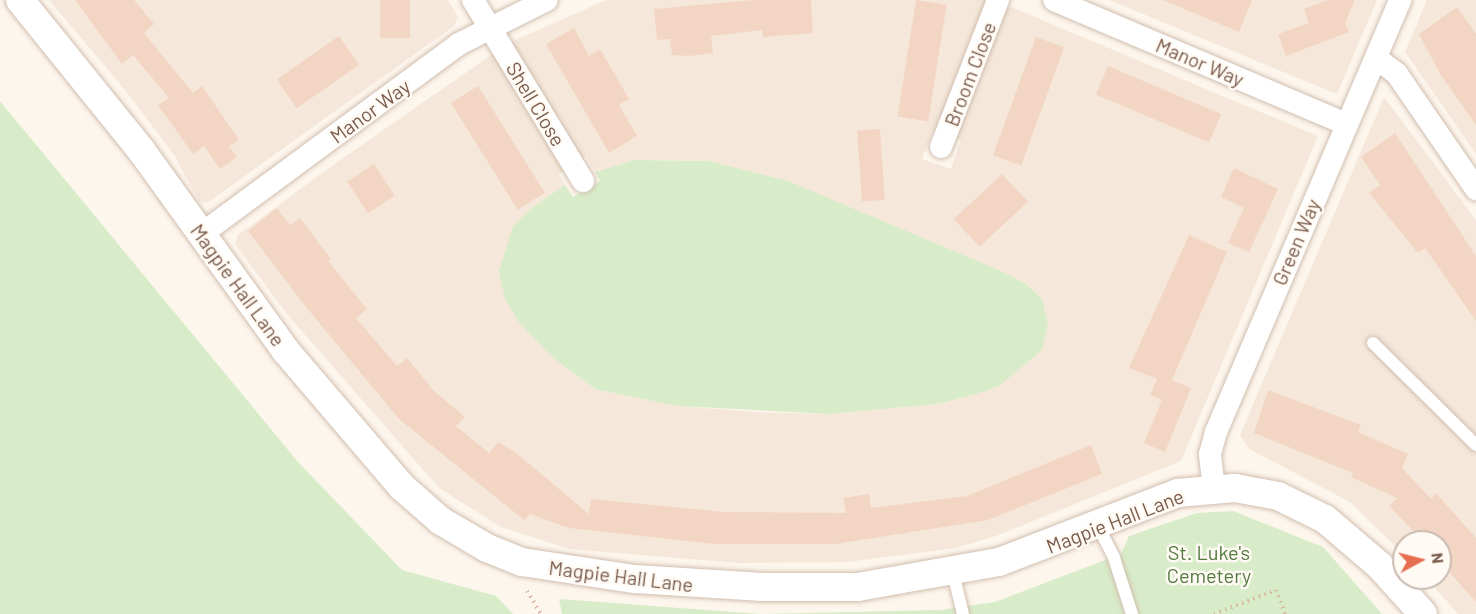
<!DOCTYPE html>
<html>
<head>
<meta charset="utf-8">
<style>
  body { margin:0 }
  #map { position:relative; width:1476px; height:614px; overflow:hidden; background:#fdf6ec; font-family:Barlow,sans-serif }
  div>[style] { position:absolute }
  .residential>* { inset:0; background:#f5e8da }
  .green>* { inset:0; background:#d8ecc9 }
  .building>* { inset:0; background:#f3d5c3; transform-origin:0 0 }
  .path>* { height:4px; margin-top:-2px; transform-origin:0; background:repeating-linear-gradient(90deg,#d9b8a5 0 1.5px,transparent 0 6px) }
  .roads { filter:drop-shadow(0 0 2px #d1beb0) drop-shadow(0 0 2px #d1beb0) }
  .service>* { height:12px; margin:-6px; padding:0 6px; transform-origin:6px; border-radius:6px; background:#fff }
  .minor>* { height:22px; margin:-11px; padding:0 11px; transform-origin:11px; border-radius:11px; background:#fff }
  .tertiary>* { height:28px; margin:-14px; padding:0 14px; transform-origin:14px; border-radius:14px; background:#fff }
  span { translate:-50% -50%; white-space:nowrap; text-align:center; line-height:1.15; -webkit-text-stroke:5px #fffaf3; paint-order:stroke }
  .street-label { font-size:20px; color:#7a5c4d }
  .park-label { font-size:20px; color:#537a41 }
  .north { position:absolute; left:1392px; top:530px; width:60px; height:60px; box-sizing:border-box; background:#fffaf3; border:2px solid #cabbb1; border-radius:50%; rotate:83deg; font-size:16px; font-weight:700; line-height:24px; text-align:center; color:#7a5c4d }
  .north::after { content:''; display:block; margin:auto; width:21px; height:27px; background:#e76f51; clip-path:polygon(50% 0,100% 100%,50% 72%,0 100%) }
</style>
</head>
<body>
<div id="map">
  <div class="residential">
    <i style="clip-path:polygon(49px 0,448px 0,458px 17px,454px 26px,207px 203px,199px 201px,174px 155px,125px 90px)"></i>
    <i style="clip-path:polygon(606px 0,990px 0,940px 132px,933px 130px,922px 159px,951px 169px,961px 140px,955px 137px,1006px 8px,1011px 7px,1318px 136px,1181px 461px,996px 536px,956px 548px,848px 562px,739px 563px,569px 549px,501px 527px,439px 488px,286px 313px,235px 244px,238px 235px,326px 170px,494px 53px,565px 170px,559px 174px,565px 185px,529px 210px,552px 357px,595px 389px,677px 406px,756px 412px,829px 414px,938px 404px,973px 395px,1048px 325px,1042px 299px,1025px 283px,709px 161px,635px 160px,595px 172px,586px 156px,580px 160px,509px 43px)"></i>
    <i style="clip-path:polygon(1109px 0,1377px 0,1337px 94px)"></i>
    <i style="clip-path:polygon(1427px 0,1476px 0,1476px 154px,1405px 52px)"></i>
    <i style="clip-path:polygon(1384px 97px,1476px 220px,1476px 614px,1458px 614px,1426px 578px,1440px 578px,1440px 542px,1404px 542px,1404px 555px,1350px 502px,1249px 449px,1240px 435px)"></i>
  </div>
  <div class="green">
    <i style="clip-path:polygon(0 101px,298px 462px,402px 570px,496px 596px,513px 614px,0 614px)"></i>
    <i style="clip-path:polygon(635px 160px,709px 161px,788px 181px,1001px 271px,1025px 283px,1042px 299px,1048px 325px,1042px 350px,999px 386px,973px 395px,938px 404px,829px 414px,677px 406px,595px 389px,552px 357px,518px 321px,505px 299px,499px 271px,513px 226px,529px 210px,565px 185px,573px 197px,600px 181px,595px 172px)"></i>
    <i style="clip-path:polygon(1233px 511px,1323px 547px,1382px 614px,562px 614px,559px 599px,761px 614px,940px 610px,995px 602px,1121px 554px,1129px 536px,1197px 513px)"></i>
  </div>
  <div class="building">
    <i style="clip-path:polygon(75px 0,134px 0,154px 24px,144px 33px,193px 93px,202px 86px,239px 140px,229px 146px,237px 157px,220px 169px,204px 146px,193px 154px,158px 105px,169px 98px,133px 55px,122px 64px)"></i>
    <i style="left:380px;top:0;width:30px;height:38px"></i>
    <i style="clip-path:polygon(753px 0,811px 0,813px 33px,763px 37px,762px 30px,711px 36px,713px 53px,689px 56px,672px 55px,670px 39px,657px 40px,654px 9px)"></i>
    <i style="left:916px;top:0;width:31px;height:118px;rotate:9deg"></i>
    <i style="clip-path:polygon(1163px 0,1252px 0,1239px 32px)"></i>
    <i style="clip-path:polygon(1328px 0,1355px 0,1345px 23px,1349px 32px,1286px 56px,1278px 34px,1309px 23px,1304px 9px)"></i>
    <i style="clip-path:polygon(1457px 7px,1476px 34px,1476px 125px,1440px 74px,1419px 34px)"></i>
    <i style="clip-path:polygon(574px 28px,589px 56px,600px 49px,629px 99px,619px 105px,637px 136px,609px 153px,546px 44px)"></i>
    <i style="left:339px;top:36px;width:35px;height:76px;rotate:55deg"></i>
    <i style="left:1036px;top:37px;width:30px;height:126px;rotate:20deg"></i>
    <i style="left:1108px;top:66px;width:123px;height:31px;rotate:23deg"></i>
    <i style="left:478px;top:86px;width:126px;height:32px;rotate:58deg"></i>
    <i style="left:880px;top:129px;width:71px;height:23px;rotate:86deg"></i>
    <i style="clip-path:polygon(1395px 133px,1476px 256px,1476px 321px,1425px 248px,1418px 253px,1369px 193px,1380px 185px,1361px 157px)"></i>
    <i style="left:374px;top:164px;width:38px;height:32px;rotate:57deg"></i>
    <i style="clip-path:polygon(1234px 168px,1278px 189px,1249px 252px,1228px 243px,1244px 208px,1221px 197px)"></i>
    <i style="left:1002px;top:174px;width:38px;height:66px;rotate:47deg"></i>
    <i style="clip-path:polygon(277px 208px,290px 225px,300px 218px,331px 259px,328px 261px,367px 309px,356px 318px,397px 366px,407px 358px,434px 391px,465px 417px,456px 426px,489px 453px,498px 442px,515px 452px,589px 514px,591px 499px,724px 512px,846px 513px,843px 498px,869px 494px,871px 508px,967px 496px,1091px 445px,1102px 474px,988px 520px,835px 544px,714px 544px,569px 528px,530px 514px,524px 520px,399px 419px,306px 307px,248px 231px)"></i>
    <i style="clip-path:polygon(1189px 235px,1227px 252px,1172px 380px,1191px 388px,1165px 452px,1144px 443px,1162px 400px,1150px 395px,1157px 379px,1129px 368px)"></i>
    <i style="clip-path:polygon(1268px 390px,1361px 425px,1358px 432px,1408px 454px,1402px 468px,1431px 499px,1436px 493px,1476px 538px,1476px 602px,1440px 562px,1440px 542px,1424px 542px,1389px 506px,1397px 498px,1351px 477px,1353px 473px,1254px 433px)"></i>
  </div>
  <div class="path">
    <i style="left:527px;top:591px;width:27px;rotate:59deg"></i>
    <i style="left:1214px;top:614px;width:66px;rotate:-21.2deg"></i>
    <i style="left:1276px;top:590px;width:26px;rotate:69deg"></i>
  </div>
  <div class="roads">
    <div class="service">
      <i style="left:1373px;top:343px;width:145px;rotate:44.7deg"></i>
      <i style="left:1098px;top:526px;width:36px;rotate:63deg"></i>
      <i style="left:1114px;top:558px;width:59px;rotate:72.2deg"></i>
      <i style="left:953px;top:573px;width:42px;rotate:76.3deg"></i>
    </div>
    <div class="minor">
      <i style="left:473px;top:0;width:212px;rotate:58.7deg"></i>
      <i style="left:1054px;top:0;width:317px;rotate:23deg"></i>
      <i style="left:1376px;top:58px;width:26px;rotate:37deg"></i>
      <i style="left:1397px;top:74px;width:140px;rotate:55.5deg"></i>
      <i style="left:941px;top:147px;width:158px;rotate:-68.8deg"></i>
      <i style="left:200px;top:235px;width:322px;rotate:-36.4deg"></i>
      <i style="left:459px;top:44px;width:98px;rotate:-26.6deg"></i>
      <i style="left:1214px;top:488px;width:34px;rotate:-97deg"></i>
      <i style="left:1210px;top:454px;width:23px;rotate:-75deg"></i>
      <i style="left:1216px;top:432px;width:470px;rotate:-66.9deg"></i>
    </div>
    <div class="tertiary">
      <i style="left:20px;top:0;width:193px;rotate:51.1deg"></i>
      <i style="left:141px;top:150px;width:246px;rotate:54.2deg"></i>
      <i style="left:285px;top:350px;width:180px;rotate:49.5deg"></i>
      <i style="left:402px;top:487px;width:52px;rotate:41.1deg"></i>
      <i style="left:441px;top:521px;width:53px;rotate:30.4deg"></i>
      <i style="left:487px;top:548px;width:38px;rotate:22deg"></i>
      <i style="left:522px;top:562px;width:114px;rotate:8.6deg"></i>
      <i style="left:635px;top:579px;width:128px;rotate:3.6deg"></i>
      <i style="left:763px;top:587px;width:95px"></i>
      <i style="left:858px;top:587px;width:143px;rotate:-10.1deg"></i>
      <i style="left:999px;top:562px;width:192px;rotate:-21.1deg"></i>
      <i style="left:1178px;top:493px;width:57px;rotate:-5deg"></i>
      <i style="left:1235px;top:488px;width:44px;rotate:10.5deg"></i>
      <i style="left:1278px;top:496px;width:52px;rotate:26.1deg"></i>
      <i style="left:1325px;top:519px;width:72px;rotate:40.5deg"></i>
      <i style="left:1380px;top:566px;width:64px;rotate:48.1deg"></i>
    </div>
  </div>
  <div class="street-label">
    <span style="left:1200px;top:62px;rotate:23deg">Manor Way</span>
    <span style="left:970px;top:74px;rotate:-69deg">Broom Close</span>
    <span style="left:536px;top:104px;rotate:59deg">Shell Close</span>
    <span style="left:370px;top:111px;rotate:-36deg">Manor Way</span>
    <span style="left:1296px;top:242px;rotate:-67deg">Green Way</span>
    <span style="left:238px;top:285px;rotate:54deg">Magpie Hall Lane</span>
    <span style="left:1115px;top:521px;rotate:-21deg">Magpie Hall Lane</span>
    <span style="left:621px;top:576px;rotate:7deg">Magpie Hall Lane</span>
  </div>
  <div class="park-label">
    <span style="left:1209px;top:564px">St. Luke's<br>Cemetery</span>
  </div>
  <div class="north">N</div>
</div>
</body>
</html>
